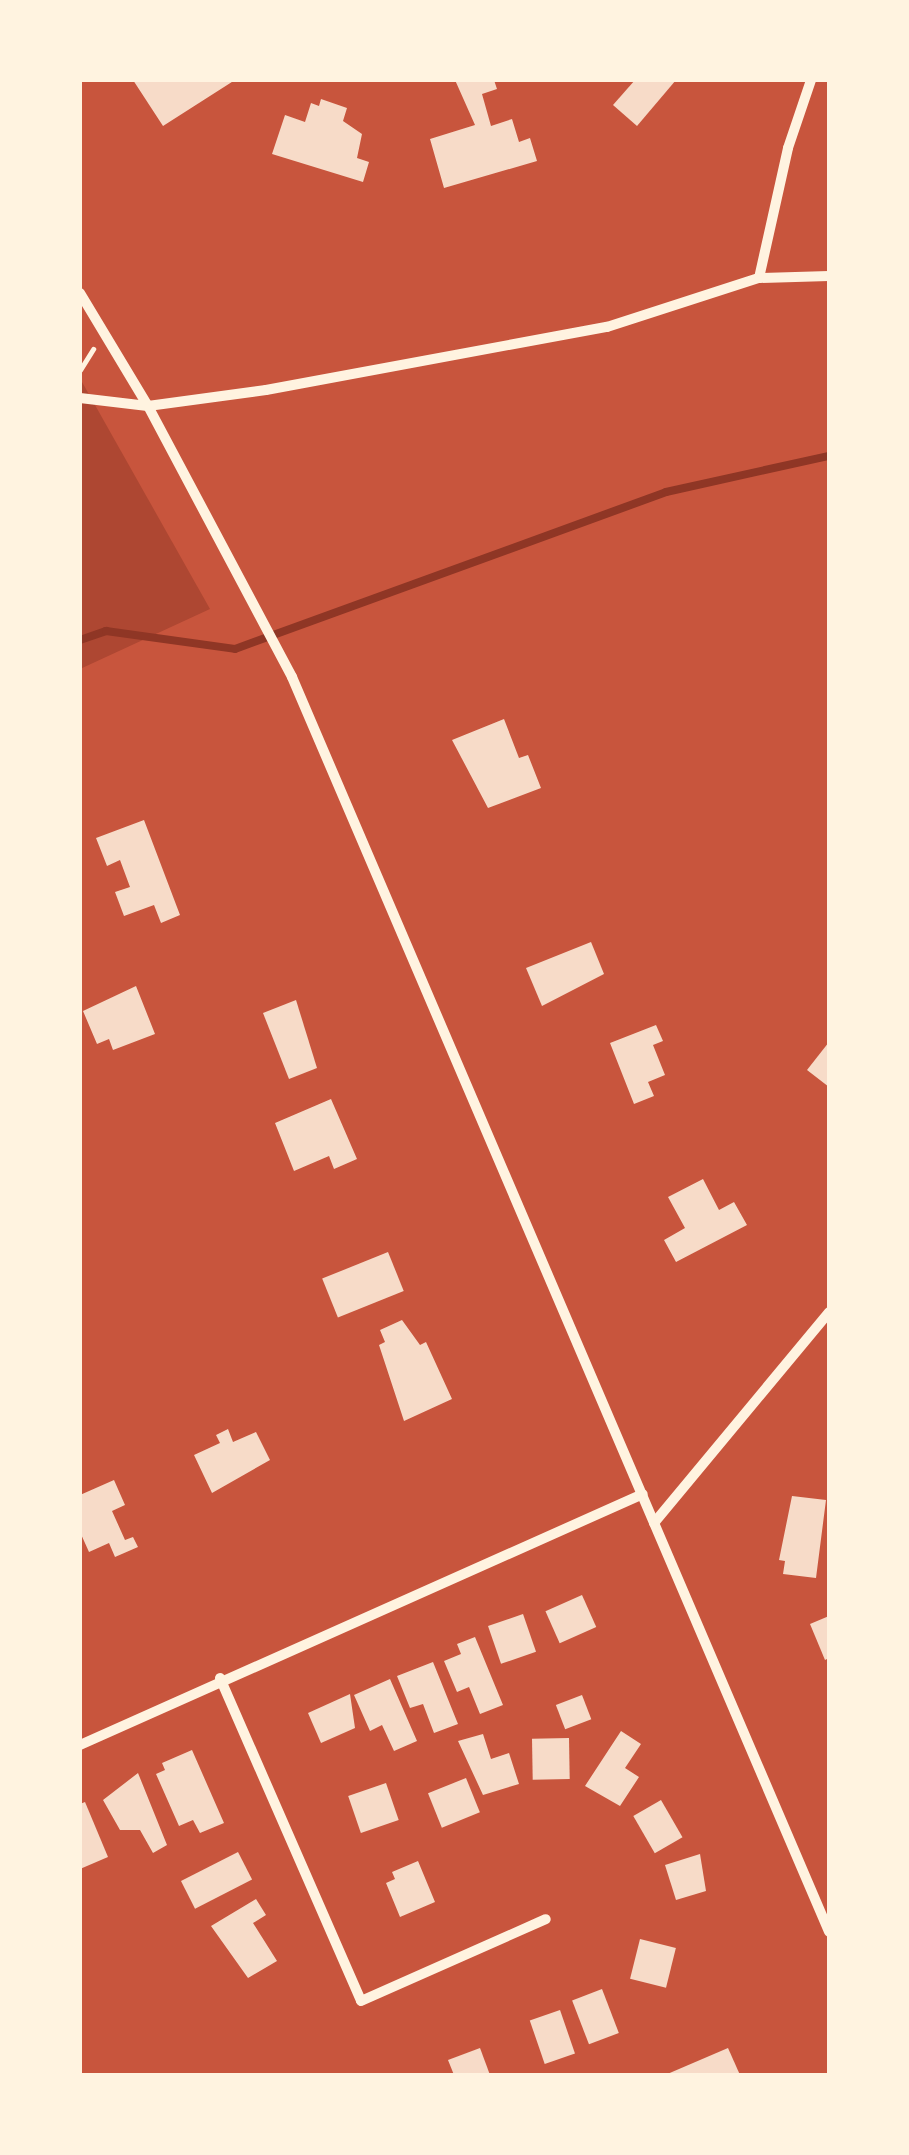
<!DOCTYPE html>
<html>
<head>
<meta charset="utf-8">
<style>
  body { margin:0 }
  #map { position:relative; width:909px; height:2155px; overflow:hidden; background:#c8553d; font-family:Roboto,sans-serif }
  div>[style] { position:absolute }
  .green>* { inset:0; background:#ae4732 }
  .stream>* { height:8px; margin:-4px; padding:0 4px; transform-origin:4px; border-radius:4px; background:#8f3625 }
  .building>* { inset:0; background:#f7dbc8; transform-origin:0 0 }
  .path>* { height:5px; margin:-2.5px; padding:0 2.5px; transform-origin:2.5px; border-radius:2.5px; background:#fff3e0 }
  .minor>* { height:10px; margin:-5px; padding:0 5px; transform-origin:5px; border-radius:5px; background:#fff3e0 }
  span { translate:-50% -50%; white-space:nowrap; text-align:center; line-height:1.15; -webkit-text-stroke:8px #fff3e0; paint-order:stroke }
  .frame { position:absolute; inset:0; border:82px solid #fff3e0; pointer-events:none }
</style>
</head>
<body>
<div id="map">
  <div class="green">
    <i style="clip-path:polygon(82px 382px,210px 609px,80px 669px,80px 383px)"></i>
  </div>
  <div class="stream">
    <i style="left:80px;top:640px;width:28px;rotate:-19deg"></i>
    <i style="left:106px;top:631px;width:130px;rotate:7.9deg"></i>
    <i style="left:235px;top:649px;width:459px;rotate:-20deg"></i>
    <i style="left:666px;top:492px;width:167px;rotate:-12.5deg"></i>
  </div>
  <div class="building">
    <i style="clip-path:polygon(124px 80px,235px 80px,163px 126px,133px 80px)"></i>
    <i style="clip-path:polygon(455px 80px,494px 80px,497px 89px,482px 94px,491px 126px,512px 119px,519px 142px,530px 138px,537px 161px,444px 188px,430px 139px,475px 125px)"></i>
    <i style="clip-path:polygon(635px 80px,676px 80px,637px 126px,613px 105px)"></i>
    <i style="clip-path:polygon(321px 99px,347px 108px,343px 121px,362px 134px,357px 158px,369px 162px,363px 182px,272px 154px,285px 115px,305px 122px,311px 103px,319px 106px)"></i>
    <i style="clip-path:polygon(504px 719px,519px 758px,528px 755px,541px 788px,488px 808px,452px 740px)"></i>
    <i style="clip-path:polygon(144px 820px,180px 915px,161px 923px,154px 905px,124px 916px,115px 892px,130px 887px,120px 860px,107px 866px,96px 838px)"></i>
    <i style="clip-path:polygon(591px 942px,604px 974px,542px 1006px,526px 968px)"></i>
    <i style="clip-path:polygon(136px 986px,155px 1034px,113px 1050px,109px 1039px,97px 1044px,83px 1011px)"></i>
    <i style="clip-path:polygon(296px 1000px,317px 1068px,289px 1079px,263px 1013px)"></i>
    <i style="clip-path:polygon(656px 1025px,663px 1041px,653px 1045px,665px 1075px,648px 1082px,654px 1096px,634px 1104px,610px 1043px)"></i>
    <i style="clip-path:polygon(829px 1042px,829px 1087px,807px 1070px)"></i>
    <i style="clip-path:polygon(331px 1099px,357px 1159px,334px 1169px,329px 1156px,294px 1171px,275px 1123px)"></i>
    <i style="clip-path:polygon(703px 1179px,719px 1210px,734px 1202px,747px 1225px,676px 1262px,664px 1240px,685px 1228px,668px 1197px)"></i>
    <i style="left:388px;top:1252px;width:42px;height:71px;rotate:68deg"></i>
    <i style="clip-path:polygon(402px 1320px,420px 1345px,426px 1342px,452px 1399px,404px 1421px,379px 1345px,385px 1342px,380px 1330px)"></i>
    <i style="clip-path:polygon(228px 1429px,233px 1442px,256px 1432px,270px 1460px,212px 1493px,194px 1455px,220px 1443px,216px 1435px)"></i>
    <i style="clip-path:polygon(114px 1480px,125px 1505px,112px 1511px,125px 1540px,133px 1537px,138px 1547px,115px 1557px,109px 1543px,89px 1552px,80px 1532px,80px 1495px)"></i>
    <i style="clip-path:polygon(792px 1496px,826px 1500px,816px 1578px,783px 1574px,785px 1561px,779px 1560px)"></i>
    <i style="left:582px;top:1595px;width:35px;height:40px;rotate:66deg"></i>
    <i style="left:523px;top:1614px;width:40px;height:37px;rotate:71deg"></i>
    <i style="clip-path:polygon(829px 1616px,829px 1658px,825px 1660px,810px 1624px)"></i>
    <i style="clip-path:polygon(475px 1637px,503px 1705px,480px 1714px,469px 1687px,457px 1692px,444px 1661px,461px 1654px,457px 1644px)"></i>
    <i style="clip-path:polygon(433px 1662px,458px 1724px,434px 1733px,423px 1704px,410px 1708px,397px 1676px)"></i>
    <i style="clip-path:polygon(390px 1679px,417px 1741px,394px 1751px,382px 1725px,370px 1731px,354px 1695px)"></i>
    <i style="clip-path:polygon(350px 1694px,355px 1728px,321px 1743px,308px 1713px)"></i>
    <i style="left:582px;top:1695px;width:26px;height:28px;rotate:69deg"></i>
    <i style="clip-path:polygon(621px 1731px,641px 1744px,625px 1768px,639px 1777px,620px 1806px,585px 1786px)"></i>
    <i style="clip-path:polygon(483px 1734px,491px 1759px,509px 1753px,519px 1784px,483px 1795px,458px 1741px)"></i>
    <i style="left:569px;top:1738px;width:41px;height:37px;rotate:89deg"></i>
    <i style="clip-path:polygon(192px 1750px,224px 1823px,200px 1833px,193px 1820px,179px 1826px,156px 1774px,165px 1770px,162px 1763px)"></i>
    <i style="clip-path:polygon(138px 1773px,167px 1845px,153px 1853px,140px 1830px,120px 1830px,103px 1800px)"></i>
    <i style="left:466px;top:1778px;width:37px;height:41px;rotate:68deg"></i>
    <i style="left:386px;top:1783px;width:39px;height:40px;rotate:71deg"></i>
    <i style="left:661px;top:1800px;width:43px;height:32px;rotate:60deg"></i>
    <i style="clip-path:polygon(85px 1802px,108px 1857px,80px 1869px,80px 1804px)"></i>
    <i style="left:238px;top:1852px;width:31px;height:64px;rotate:63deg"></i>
    <i style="clip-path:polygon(700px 1854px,706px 1891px,676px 1900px,665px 1865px)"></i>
    <i style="clip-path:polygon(418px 1861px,435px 1902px,400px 1917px,386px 1883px,395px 1879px,392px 1872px)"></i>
    <i style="clip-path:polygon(256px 1899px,266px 1915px,253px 1923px,277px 1961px,248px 1978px,211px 1926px)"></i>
    <i style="left:640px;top:1939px;width:37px;height:41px;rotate:14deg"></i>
    <i style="left:602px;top:1989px;width:47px;height:32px;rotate:69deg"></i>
    <i style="left:560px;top:2010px;width:46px;height:32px;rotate:71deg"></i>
    <i style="clip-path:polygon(480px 2048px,490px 2075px,454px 2075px,448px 2060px)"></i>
    <i style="clip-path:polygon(728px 2048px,740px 2075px,665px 2075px)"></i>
  </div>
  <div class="path">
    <i style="left:80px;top:370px;width:25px;rotate:-58deg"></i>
  </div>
  <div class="minor">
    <i style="left:759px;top:278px;width:133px;rotate:-77.4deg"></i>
    <i style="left:788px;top:148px;width:72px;rotate:-71.3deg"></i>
    <i style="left:80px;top:293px;width:132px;rotate:59deg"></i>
    <i style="left:148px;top:406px;width:307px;rotate:62deg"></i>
    <i style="left:292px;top:677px;width:1365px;rotate:66.83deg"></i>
    <i style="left:80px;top:398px;width:68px;rotate:6.7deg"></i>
    <i style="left:148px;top:406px;width:119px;rotate:-7.7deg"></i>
    <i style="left:266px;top:390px;width:347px;rotate:-10.5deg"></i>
    <i style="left:607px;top:327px;width:160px;rotate:-17.9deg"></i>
    <i style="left:759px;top:278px;width:70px;rotate:-1.6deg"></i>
    <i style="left:654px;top:1523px;width:274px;rotate:-50.3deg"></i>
    <i style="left:220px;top:1678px;width:352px;rotate:66.4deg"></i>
    <i style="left:361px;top:2001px;width:202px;rotate:-23.9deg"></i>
    <i style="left:80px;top:1745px;width:616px;rotate:-24.03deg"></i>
  </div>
  <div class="frame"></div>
</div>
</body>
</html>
